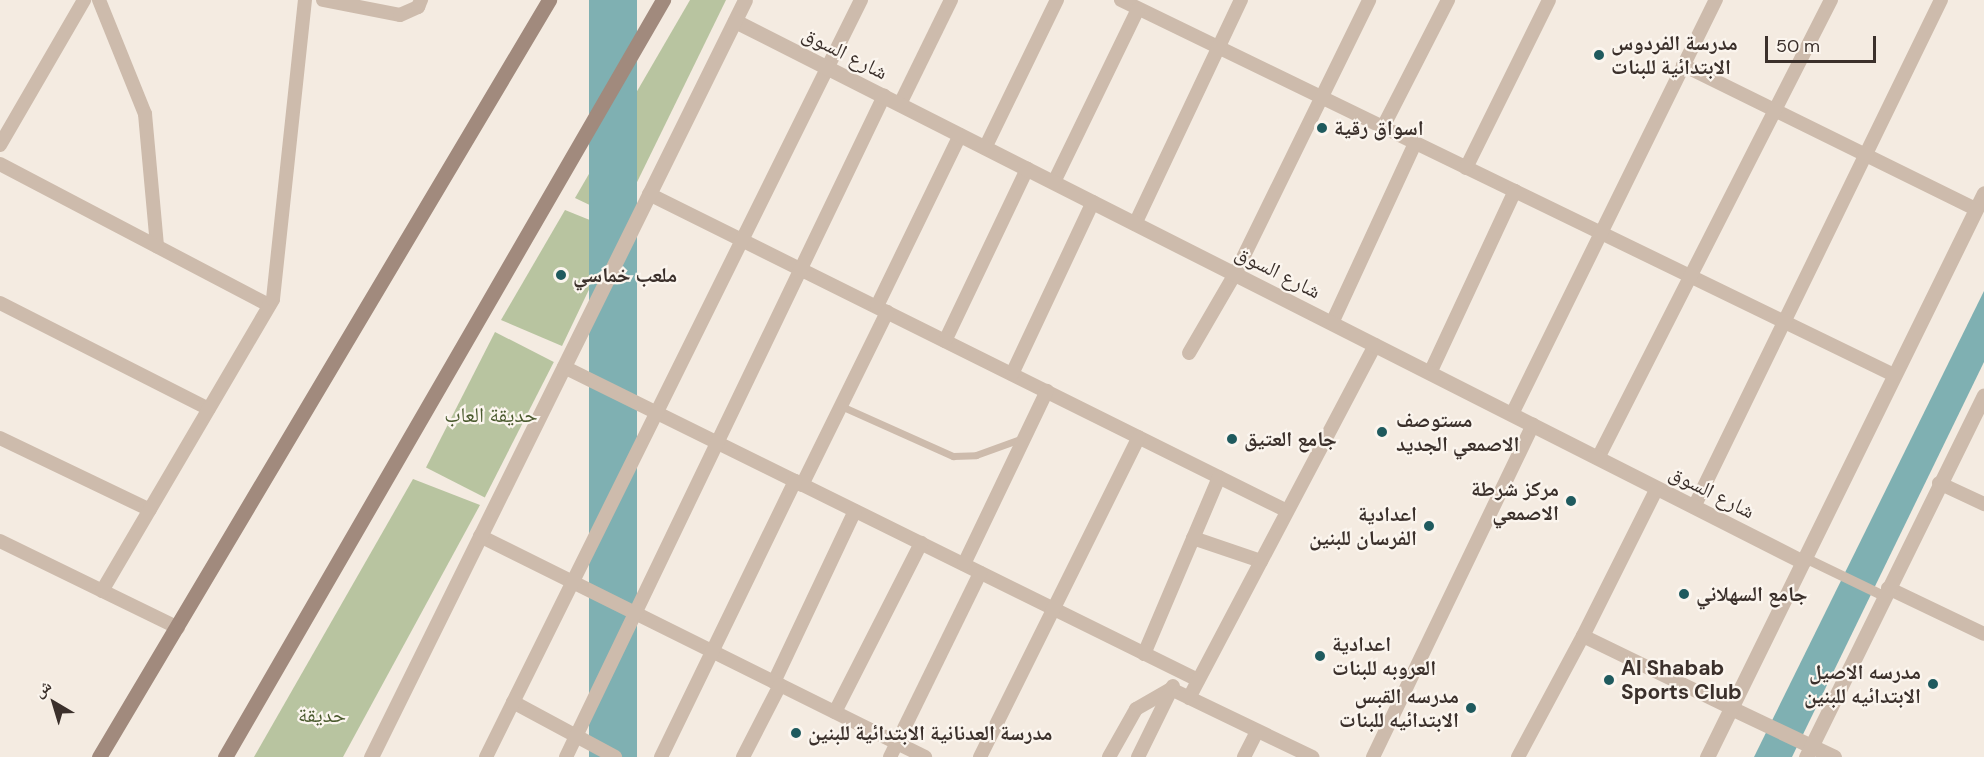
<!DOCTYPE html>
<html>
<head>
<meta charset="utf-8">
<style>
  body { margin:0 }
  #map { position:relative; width:1984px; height:757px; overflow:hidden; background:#f4ebe1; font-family:"DM Sans","Noto Naskh Arabic",sans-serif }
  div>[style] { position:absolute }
  .green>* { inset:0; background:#b8c4a0; transform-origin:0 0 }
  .water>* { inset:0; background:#7fb0b2; transform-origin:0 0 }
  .service>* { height:7px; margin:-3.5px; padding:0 3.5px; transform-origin:3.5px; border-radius:3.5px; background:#cdbbac }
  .pedestrian>* { height:10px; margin:-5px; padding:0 5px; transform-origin:5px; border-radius:5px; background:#cdbbac }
  .minor>* { height:14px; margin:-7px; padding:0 7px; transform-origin:7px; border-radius:7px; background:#cdbbac }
  .tertiary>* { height:15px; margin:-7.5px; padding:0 7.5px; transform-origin:7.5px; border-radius:7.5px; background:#cdbbac }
  .secondary>* { height:15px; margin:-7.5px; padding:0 7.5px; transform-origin:7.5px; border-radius:7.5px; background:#a18a7d }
  .dots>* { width:16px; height:16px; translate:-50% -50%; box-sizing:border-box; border:3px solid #fbf5ee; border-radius:50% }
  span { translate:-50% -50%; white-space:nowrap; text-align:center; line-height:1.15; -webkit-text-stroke:4.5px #fbf5ee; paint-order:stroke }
  .poi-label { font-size:21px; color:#3b302b; font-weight:700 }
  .left { translate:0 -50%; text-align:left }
  .right { translate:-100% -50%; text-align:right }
  .street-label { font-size:21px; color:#3b302b }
  .park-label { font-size:21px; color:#4a5a2e }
  .north { position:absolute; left:24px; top:673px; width:60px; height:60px; -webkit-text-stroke:4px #fbf5ee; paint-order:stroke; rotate:322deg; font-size:16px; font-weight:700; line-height:24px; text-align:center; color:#3b302b }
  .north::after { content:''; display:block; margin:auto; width:21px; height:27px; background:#3b302b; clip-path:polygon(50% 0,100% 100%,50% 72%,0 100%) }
  .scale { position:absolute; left:1765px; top:36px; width:111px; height:27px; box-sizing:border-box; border:3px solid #3b302b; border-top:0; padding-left:8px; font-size:18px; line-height:21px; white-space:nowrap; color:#3b302b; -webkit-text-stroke:4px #fbf5ee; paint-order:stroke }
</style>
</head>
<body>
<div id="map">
  <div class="green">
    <i style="clip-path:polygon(690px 0,726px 0,619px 219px,575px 198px)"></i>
    <i style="clip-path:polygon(565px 210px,617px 231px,562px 346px,501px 320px)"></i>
    <i style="left:495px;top:332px;width:66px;height:152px;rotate:27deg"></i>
    <i style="clip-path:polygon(413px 479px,480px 505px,343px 757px,254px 757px)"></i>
  </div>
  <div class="water">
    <i style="left:589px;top:0;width:48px;height:877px"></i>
    <i style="clip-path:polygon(1984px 291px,1984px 362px,1792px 757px,1754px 757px)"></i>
  </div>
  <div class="service">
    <i style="left:841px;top:406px;width:123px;rotate:24.1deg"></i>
    <i style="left:953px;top:456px;width:23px;rotate:-2deg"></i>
    <i style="left:976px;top:455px;width:50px;rotate:-19.9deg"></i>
  </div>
  <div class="pedestrian">
    <i style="left:1805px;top:558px;width:88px;rotate:25.7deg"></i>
  </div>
  <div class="minor">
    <i style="left:99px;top:0;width:123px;rotate:68deg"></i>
    <i style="left:145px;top:114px;width:133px;rotate:84.8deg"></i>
    <i style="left:323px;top:0;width:78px;rotate:11deg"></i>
    <i style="left:400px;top:15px;width:20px;rotate:-24deg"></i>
    <i style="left:418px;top:7px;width:8px;rotate:-67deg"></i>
    <i style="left:1121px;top:0;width:859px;rotate:25.88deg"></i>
    <i style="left:1683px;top:65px;width:326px;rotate:26.2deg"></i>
    <i style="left:900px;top:104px;width:116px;rotate:-63.9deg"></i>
    <i style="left:1383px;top:127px;width:143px;rotate:-62.9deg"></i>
    <i style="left:0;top:145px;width:168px;rotate:-59.9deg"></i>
    <i style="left:985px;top:148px;width:165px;rotate:-64.1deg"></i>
    <i style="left:0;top:164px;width:304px;rotate:27.7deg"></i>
    <i style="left:1466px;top:168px;width:187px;rotate:-63.7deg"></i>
    <i style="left:1054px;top:182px;width:192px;rotate:-64.1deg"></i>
    <i style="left:649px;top:194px;width:712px;rotate:26.42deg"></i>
    <i style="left:1135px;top:224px;width:248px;rotate:-64.7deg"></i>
    <i style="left:0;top:303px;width:234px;rotate:26.9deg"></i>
    <i style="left:877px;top:306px;width:190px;rotate:-64.1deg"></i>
    <i style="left:1332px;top:323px;width:198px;rotate:-65.2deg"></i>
    <i style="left:945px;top:341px;width:191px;rotate:-64.5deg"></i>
    <i style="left:1189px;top:353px;width:91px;rotate:-59.8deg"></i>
    <i style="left:1235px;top:274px;width:305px;rotate:-63.9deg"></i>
    <i style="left:564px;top:367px;width:707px;rotate:26.28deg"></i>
    <i style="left:1430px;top:373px;width:201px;rotate:-65deg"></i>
    <i style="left:1012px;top:374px;width:190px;rotate:-64.8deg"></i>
    <i style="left:1512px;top:414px;width:462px;rotate:-63.8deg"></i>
    <i style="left:0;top:438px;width:166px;rotate:25.6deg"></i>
    <i style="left:1598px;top:458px;width:514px;rotate:-63.04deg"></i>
    <i style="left:1939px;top:483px;width:50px;rotate:25deg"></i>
    <i style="left:802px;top:485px;width:193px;rotate:-63.8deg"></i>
    <i style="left:1694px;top:507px;width:564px;rotate:-64.03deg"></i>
    <i style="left:480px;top:536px;width:497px;rotate:26.4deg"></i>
    <i style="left:1193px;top:538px;width:72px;rotate:18.7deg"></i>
    <i style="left:0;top:541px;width:198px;rotate:26deg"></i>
    <i style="left:964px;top:564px;width:192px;rotate:-64.4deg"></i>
    <i style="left:1888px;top:588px;width:106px;rotate:25.6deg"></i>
    <i style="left:102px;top:591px;width:338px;rotate:-59.6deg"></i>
    <i style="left:273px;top:299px;width:301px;rotate:-83.9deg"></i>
    <i style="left:1583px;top:636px;width:165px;rotate:25.9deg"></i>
    <i style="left:1144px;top:654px;width:192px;rotate:-67deg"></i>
    <i style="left:774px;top:682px;width:189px;rotate:-64.7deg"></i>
    <i style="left:1189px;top:698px;width:399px;rotate:-62.2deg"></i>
    <i style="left:513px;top:702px;width:116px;rotate:28.3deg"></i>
    <i style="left:835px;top:712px;width:190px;rotate:-63deg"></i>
    <i style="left:486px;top:757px;width:845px;rotate:-63.65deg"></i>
    <i style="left:566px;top:757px;width:734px;rotate:-64.31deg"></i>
    <i style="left:661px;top:757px;width:307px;rotate:-64.1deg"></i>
    <i style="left:743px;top:757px;width:81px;rotate:-62.8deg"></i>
    <i style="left:890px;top:757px;width:205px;rotate:-63.9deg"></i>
    <i style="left:980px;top:757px;width:357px;rotate:-63.6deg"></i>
    <i style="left:1109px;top:757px;width:55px;rotate:-60.6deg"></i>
    <i style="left:1136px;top:709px;width:40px;rotate:-29.7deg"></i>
    <i style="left:1171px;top:689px;width:157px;rotate:25.7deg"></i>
    <i style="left:1138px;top:757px;width:79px;rotate:-63.8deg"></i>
    <i style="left:1244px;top:757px;width:29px;rotate:-63deg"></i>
    <i style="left:1373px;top:757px;width:369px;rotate:-64.3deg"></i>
    <i style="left:1518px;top:757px;width:137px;rotate:-61.8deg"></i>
    <i style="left:1583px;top:636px;width:165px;rotate:-63.4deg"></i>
  </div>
  <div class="tertiary">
    <i style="left:735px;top:21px;width:1197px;rotate:26.86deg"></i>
    <i style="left:1731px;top:708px;width:114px;rotate:25.4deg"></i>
    <i style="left:371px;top:757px;width:844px;rotate:-63.71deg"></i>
    <i style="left:1707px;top:757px;width:628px;rotate:-63.84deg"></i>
    <i style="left:1806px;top:757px;width:403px;rotate:-63.8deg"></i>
  </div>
  <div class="secondary">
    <i style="left:99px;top:757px;width:881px;rotate:-59.27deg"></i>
    <i style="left:225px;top:757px;width:875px;rotate:-59.95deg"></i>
  </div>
  <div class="dots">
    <i style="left:1599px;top:55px;background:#1f5a5e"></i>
    <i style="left:1322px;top:128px;background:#1f5a5e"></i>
    <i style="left:561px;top:275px;background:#1f5a5e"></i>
    <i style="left:1382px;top:432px;background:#1f5a5e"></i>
    <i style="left:1232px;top:439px;background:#1f5a5e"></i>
    <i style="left:1571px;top:501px;background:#1f5a5e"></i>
    <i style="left:1429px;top:526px;background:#1f5a5e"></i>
    <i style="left:1684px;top:594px;background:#1f5a5e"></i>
    <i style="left:1320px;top:656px;background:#1f5a5e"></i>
    <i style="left:1609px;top:680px;background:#1f5a5e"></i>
    <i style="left:1933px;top:684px;background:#1f5a5e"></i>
    <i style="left:1471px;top:708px;background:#1f5a5e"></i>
    <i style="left:796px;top:733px;background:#1f5a5e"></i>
  </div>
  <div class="poi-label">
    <span class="left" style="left:1611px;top:55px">مدرسة الفردوس<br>الابتدائية للبنات</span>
    <span class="left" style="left:1334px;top:128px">اسواق رقية</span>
    <span class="left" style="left:573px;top:275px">ملعب خماسي</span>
    <span class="left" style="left:1396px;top:432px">مستوصف<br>الاصمعي الجديد</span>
    <span class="left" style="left:1244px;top:439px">جامع العتيق</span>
    <span class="right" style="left:1559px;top:501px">مركز شرطة<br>الاصمعي</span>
    <span class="right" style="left:1417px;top:526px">اعدادية<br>الفرسان للبنين</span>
    <span class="left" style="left:1696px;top:594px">جامع السهلاني</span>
    <span class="left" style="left:1332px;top:656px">اعدادية<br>العروبه للبنات</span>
    <span class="left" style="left:1621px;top:680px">Al Shabab<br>Sports Club</span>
    <span class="right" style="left:1921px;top:684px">مدرسه الاصيل<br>الابتدائيه للبنين</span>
    <span class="right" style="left:1459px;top:708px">مدرسه القبس<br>الابتدائيه للبنات</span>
    <span class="left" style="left:808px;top:733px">مدرسة العدنانية الابتدائية للبنين</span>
  </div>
  <div class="street-label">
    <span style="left:845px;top:53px;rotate:27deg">شارع السوق</span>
    <span style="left:1278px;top:272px;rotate:27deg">شارع السوق</span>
    <span style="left:1712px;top:492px;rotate:27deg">شارع السوق</span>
  </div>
  <div class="park-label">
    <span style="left:491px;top:415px">حديقة العاب</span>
    <span style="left:322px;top:715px">حديقة</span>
  </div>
  <div class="north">ش</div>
  <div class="scale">50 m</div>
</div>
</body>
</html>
